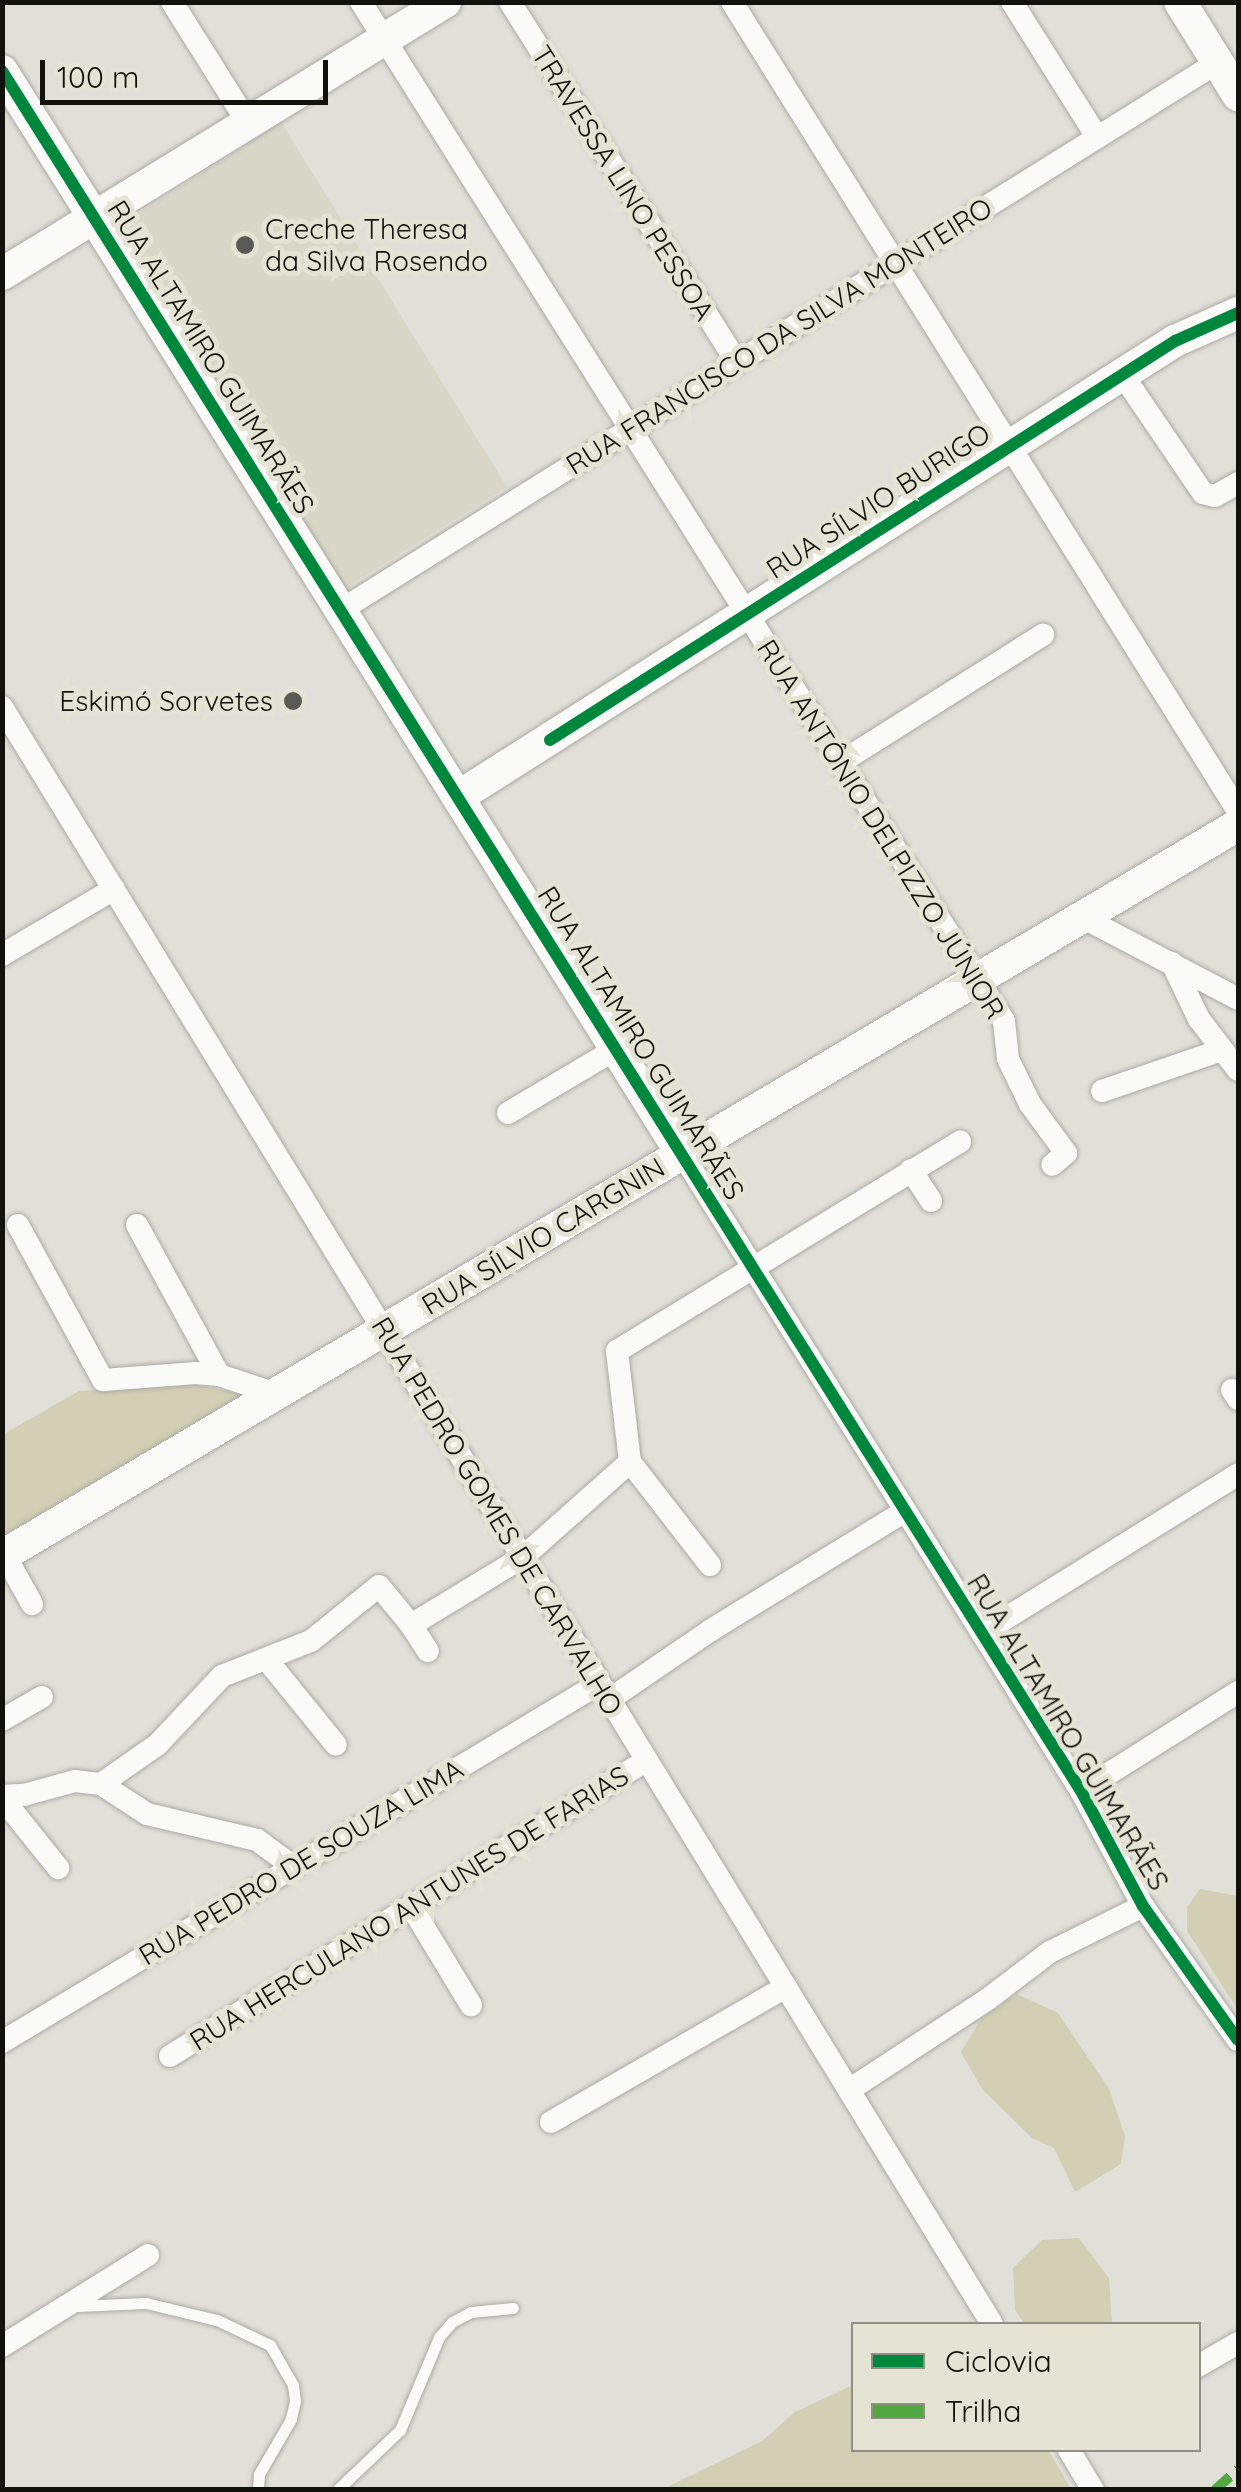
<!DOCTYPE html>
<html>
<head>
<meta charset="utf-8">
<style>
  body { margin:0 }
  #map { position:relative; width:1241px; height:2492px; overflow:hidden; background:#e1e0d8; font-family:Quicksand,sans-serif }
  div>[style] { position:absolute }
  .built>* { inset:0; background:#d9d7c7 }
  .green>* { inset:0; background:#d2cfb4 }
  .roads { filter:drop-shadow(0 0 2px #abaaa4) drop-shadow(0 0 2px #abaaa4) }
  .lane>* { height:11px; margin:-5.5px; padding:0 5.5px; transform-origin:5.5px; border-radius:5.5px; background:#fafaf9 }
  .street>* { height:22px; margin:-11px; padding:0 11px; transform-origin:11px; border-radius:11px; background:#fafaf9 }
  .secondary>* { height:32px; margin:-16px; padding:0 16px; transform-origin:16px; border-radius:16px; background:#fafaf9 }
  .quiet>* { height:10px; margin-top:-5px; transform-origin:0; background:repeating-linear-gradient(90deg,#51a841 0 20px,transparent 0 30px) }
  .cycleway>* { height:12px; margin:-6px; padding:0 6px; transform-origin:6px; border-radius:6px; background:#00873e }
  .dots>* { width:28px; height:28px; translate:-50% -50%; box-sizing:border-box; border:5px solid #e5e3d4; border-radius:50% }
  span { translate:-50% -50%; white-space:nowrap; text-align:center; line-height:1.15; -webkit-text-stroke:10px #e5e3d4; paint-order:stroke }
  .street-label { font-size:28px; color:#12120d }
  .poi-label { font-size:28px; color:#12120d }
  .left { translate:0 -50%; text-align:left }
  .right { translate:-100% -50%; text-align:right }
  .frame { position:absolute; inset:0; border:5px solid #12120d; pointer-events:none }
  .legend { position:absolute; left:851px; top:2322px; width:350px; height:130px; box-sizing:border-box; background:#e5e3d4; border:2px solid #918f84; margin:0; padding:12px 18px; list-style:none; font-size:30px; color:#12120d }
  .legend li { display:flex; align-items:center; gap:20px; height:50px }
  .legend b { width:50px; border:2px solid #918f84 }
  .scale { position:absolute; left:40px; top:60px; width:288px; height:45px; box-sizing:border-box; border:5px solid #12120d; border-top:0; padding-left:12px; font-size:30px; line-height:35px; white-space:nowrap; color:#12120d; -webkit-text-stroke:8px #e5e3d4; paint-order:stroke }
</style>
</head>
<body>
<div id="map">
  <div class="built">
    <i style="clip-path:polygon(281px 122px,507px 487px,342px 590px,179px 327px,181px 310px,154px 269px,142px 264px,120px 226px)"></i>
  </div>
  <div class="green">
    <i style="clip-path:polygon(197px 1385px,247px 1395px,7px 1538px,2px 1528px,2px 1435px,79px 1391px)"></i>
    <i style="clip-path:polygon(1200px 1889px,1238px 1896px,1238px 2010px,1187px 1931px,1187px 1907px)"></i>
    <i style="clip-path:polygon(1017px 1994px,1058px 2013px,1109px 2089px,1125px 2136px,1121px 2164px,1075px 2192px,1054px 2148px,1032px 2138px,982px 2089px,961px 2052px,981px 2018px)"></i>
    <i style="clip-path:polygon(1079px 2238px,1109px 2278px,1112px 2324px,1025px 2324px,1015px 2310px,1013px 2268px,1042px 2240px)"></i>
    <i style="clip-path:polygon(853px 2385px,854px 2450px,1048px 2450px,1071px 2489px,663px 2489px,762px 2441px,795px 2412px)"></i>
  </div>
  <div class="roads">
    <div class="lane">
      <i style="left:77px;top:2306px;width:69px;rotate:-2.5deg"></i>
      <i style="left:146px;top:2303px;width:73px;rotate:13.5deg"></i>
      <i style="left:217px;top:2320px;width:59px;rotate:25.3deg"></i>
      <i style="left:270px;top:2345px;width:46px;rotate:60.1deg"></i>
      <i style="left:293px;top:2385px;width:16px;rotate:83deg"></i>
      <i style="left:295px;top:2401px;width:18px;rotate:103deg"></i>
      <i style="left:291px;top:2419px;width:64px;rotate:120.2deg"></i>
      <i style="left:259px;top:2474px;width:16px;rotate:94deg"></i>
      <i style="left:337px;top:2490px;width:87px;rotate:-43.6deg"></i>
      <i style="left:400px;top:2430px;width:101px;rotate:-67.2deg"></i>
      <i style="left:439px;top:2337px;width:20px;rotate:-49deg"></i>
      <i style="left:452px;top:2322px;width:21px;rotate:-28deg"></i>
      <i style="left:471px;top:2312px;width:42px;rotate:-5.4deg"></i>
    </div>
    <div class="street">
      <i style="left:172px;top:2px;width:143px;rotate:57.9deg"></i>
      <i style="left:361px;top:2px;width:1205px;rotate:57.75deg"></i>
      <i style="left:1004px;top:1021px;width:38px;rotate:84deg"></i>
      <i style="left:1008px;top:1059px;width:50px;rotate:63.9deg"></i>
      <i style="left:1030px;top:1104px;width:61px;rotate:53.7deg"></i>
      <i style="left:1066px;top:1153px;width:18px;rotate:139deg"></i>
      <i style="left:510px;top:2px;width:426px;rotate:57.8deg"></i>
      <i style="left:732px;top:2px;width:954px;rotate:57.98deg"></i>
      <i style="left:1012px;top:2px;width:160px;rotate:57.8deg"></i>
      <i style="left:1122px;top:374px;width:144px;rotate:55.8deg"></i>
      <i style="left:1203px;top:493px;width:12px;rotate:14deg"></i>
      <i style="left:1215px;top:496px;width:26px;rotate:-29deg"></i>
      <i style="left:341px;top:610px;width:1034px;rotate:-32deg"></i>
      <i style="left:2px;top:707px;width:1896px;rotate:58.52deg"></i>
      <i style="left:841px;top:762px;width:239px;rotate:-32.2deg"></i>
      <i style="left:1082px;top:917px;width:176px;rotate:27.7deg"></i>
      <i style="left:2px;top:955px;width:130px;rotate:-30.5deg"></i>
      <i style="left:1172px;top:963px;width:62px;rotate:64.3deg"></i>
      <i style="left:1199px;top:1019px;width:64px;rotate:52.6deg"></i>
      <i style="left:1102px;top:1091px;width:127px;rotate:-18.9deg"></i>
      <i style="left:508px;top:1113px;width:126px;rotate:-30.7deg"></i>
      <i style="left:682px;top:1154px;width:752px;rotate:57.94deg"></i>
      <i style="left:1081px;top:1791px;width:131px;rotate:61.7deg"></i>
      <i style="left:1143px;top:1906px;width:164px;rotate:54.7deg"></i>
      <i style="left:911px;top:1170px;width:37px;rotate:57deg"></i>
      <i style="left:18px;top:1225px;width:177px;rotate:61.3deg"></i>
      <i style="left:103px;top:1380px;width:93px;rotate:-4.3deg"></i>
      <i style="left:196px;top:1373px;width:23px;rotate:5deg"></i>
      <i style="left:219px;top:1375px;width:60px;rotate:18.4deg"></i>
      <i style="left:137px;top:1225px;width:171px;rotate:61.3deg"></i>
      <i style="left:1232px;top:1390px;width:11px;rotate:56deg"></i>
      <i style="left:2px;top:1550px;width:62px;rotate:60.9deg"></i>
      <i style="left:710px;top:1565px;width:130px;rotate:-127.8deg"></i>
      <i style="left:630px;top:1462px;width:112px;rotate:-96.7deg"></i>
      <i style="left:617px;top:1351px;width:402px;rotate:-31.4deg"></i>
      <i style="left:411px;top:1625px;width:31px;rotate:57deg"></i>
      <i style="left:982px;top:1633px;width:301px;rotate:-31.8deg"></i>
      <i style="left:267px;top:1660px;width:109px;rotate:50.9deg"></i>
      <i style="left:610px;top:1699px;width:122px;rotate:-34.3deg"></i>
      <i style="left:711px;top:1630px;width:228px;rotate:-31.5deg"></i>
      <i style="left:2px;top:1720px;width:46px;rotate:-29.9deg"></i>
      <i style="left:101px;top:1784px;width:68px;rotate:-34.9deg"></i>
      <i style="left:157px;top:1745px;width:95px;rotate:-46.7deg"></i>
      <i style="left:222px;top:1676px;width:96px;rotate:-21.5deg"></i>
      <i style="left:311px;top:1641px;width:87px;rotate:-39deg"></i>
      <i style="left:379px;top:1586px;width:50px;rotate:50.6deg"></i>
      <i style="left:411px;top:1625px;width:131px;rotate:-31.3deg"></i>
      <i style="left:523px;top:1557px;width:143px;rotate:-41.6deg"></i>
      <i style="left:1081px;top:1791px;width:186px;rotate:-32.2deg"></i>
      <i style="left:2px;top:1796px;width:22px;rotate:-3deg"></i>
      <i style="left:24px;top:1795px;width:53px;rotate:-15.4deg"></i>
      <i style="left:75px;top:1781px;width:26px;rotate:7deg"></i>
      <i style="left:101px;top:1784px;width:55px;rotate:33.1deg"></i>
      <i style="left:147px;top:1814px;width:113px;rotate:13.3deg"></i>
      <i style="left:257px;top:1840px;width:46px;rotate:36.1deg"></i>
      <i style="left:2px;top:1798px;width:90px;rotate:51.3deg"></i>
      <i style="left:411px;top:1906px;width:116px;rotate:58.8deg"></i>
      <i style="left:2px;top:2042px;width:697px;rotate:-30.98deg"></i>
      <i style="left:170px;top:2056px;width:561px;rotate:-31.82deg"></i>
      <i style="left:849px;top:2090px;width:166px;rotate:-33.2deg"></i>
      <i style="left:988px;top:1999px;width:78px;rotate:-37.2deg"></i>
      <i style="left:1050px;top:1952px;width:104px;rotate:-26.3deg"></i>
      <i style="left:551px;top:2122px;width:271px;rotate:-29.9deg"></i>
      <i style="left:2px;top:2346px;width:172px;rotate:-31.9deg"></i>
      <i style="left:1198px;top:2366px;width:46px;rotate:-29.9deg"></i>
      <i style="left:1069px;top:2450px;width:47px;rotate:59deg"></i>
    </div>
    <div class="secondary">
      <i style="left:1180px;top:2px;width:110px;rotate:58.1deg"></i>
      <i style="left:2px;top:71px;width:1279px;rotate:57.88deg"></i>
      <i style="left:2px;top:274px;width:520px;rotate:-31.55deg"></i>
      <i style="left:458px;top:797px;width:850px;rotate:-32.46deg"></i>
      <i style="left:1175px;top:341px;width:69px;rotate:-24deg"></i>
      <i style="left:2px;top:1556px;width:1436px;rotate:-30.6deg"></i>
    </div>
  </div>
  <div class="quiet">
    <i style="left:1215px;top:2490px;width:31px;rotate:-42deg"></i>
  </div>
  <div class="cycleway">
    <i style="left:2px;top:71px;width:2030px;rotate:57.9deg"></i>
    <i style="left:1081px;top:1791px;width:131px;rotate:61.7deg"></i>
    <i style="left:1143px;top:1906px;width:164px;rotate:54.7deg"></i>
    <i style="left:550px;top:740px;width:742px;rotate:-32.55deg"></i>
    <i style="left:1175px;top:341px;width:69px;rotate:-24deg"></i>
  </div>
  <div class="dots">
    <i style="left:245px;top:245px;background:#5a5a54"></i>
    <i style="left:293px;top:701px;background:#5a5a54"></i>
  </div>
  <div class="street-label">
    <span style="left:623px;top:183px;rotate:58deg">TRAVESSA LINO PESSOA</span>
    <span style="left:779px;top:336px;rotate:-32deg">RUA FRANCISCO DA SILVA MONTEIRO</span>
    <span style="left:211px;top:357px;rotate:58deg">RUA ALTAMIRO GUIMARÃES</span>
    <span style="left:878px;top:501px;rotate:-33deg">RUA SÍLVIO BURIGO</span>
    <span style="left:881px;top:829px;rotate:58deg">RUA ANTÔNIO DELPIZZO JÚNIOR</span>
    <span style="left:641px;top:1043px;rotate:58deg">RUA ALTAMIRO GUIMARÃES</span>
    <span style="left:543px;top:1236px;rotate:-31deg">RUA SÍLVIO CARGNIN</span>
    <span style="left:497px;top:1516px;rotate:59deg">RUA PEDRO GOMES DE CARVALHO</span>
    <span style="left:1068px;top:1732px;rotate:59deg">RUA ALTAMIRO GUIMARÃES</span>
    <span style="left:301px;top:1862px;rotate:-31deg">RUA PEDRO DE SOUZA LIMA</span>
    <span style="left:409px;top:1908px;rotate:-32deg">RUA HERCULANO ANTUNES DE FARIAS</span>
  </div>
  <div class="poi-label">
    <span class="left" style="left:265px;top:245px">Creche Theresa<br>da Silva Rosendo</span>
    <span class="right" style="left:273px;top:701px">Eskimó Sorvetes</span>
  </div>
  <div class="frame"></div>
  <ul class="legend">
  <li><b style="height:12px;background:#00873e"></b>Ciclovia</li>
  <li><b style="height:12px;background:#51a841"></b>Trilha</li>
  </ul>
  <div class="scale">100 m</div>
</div>
</body>
</html>
